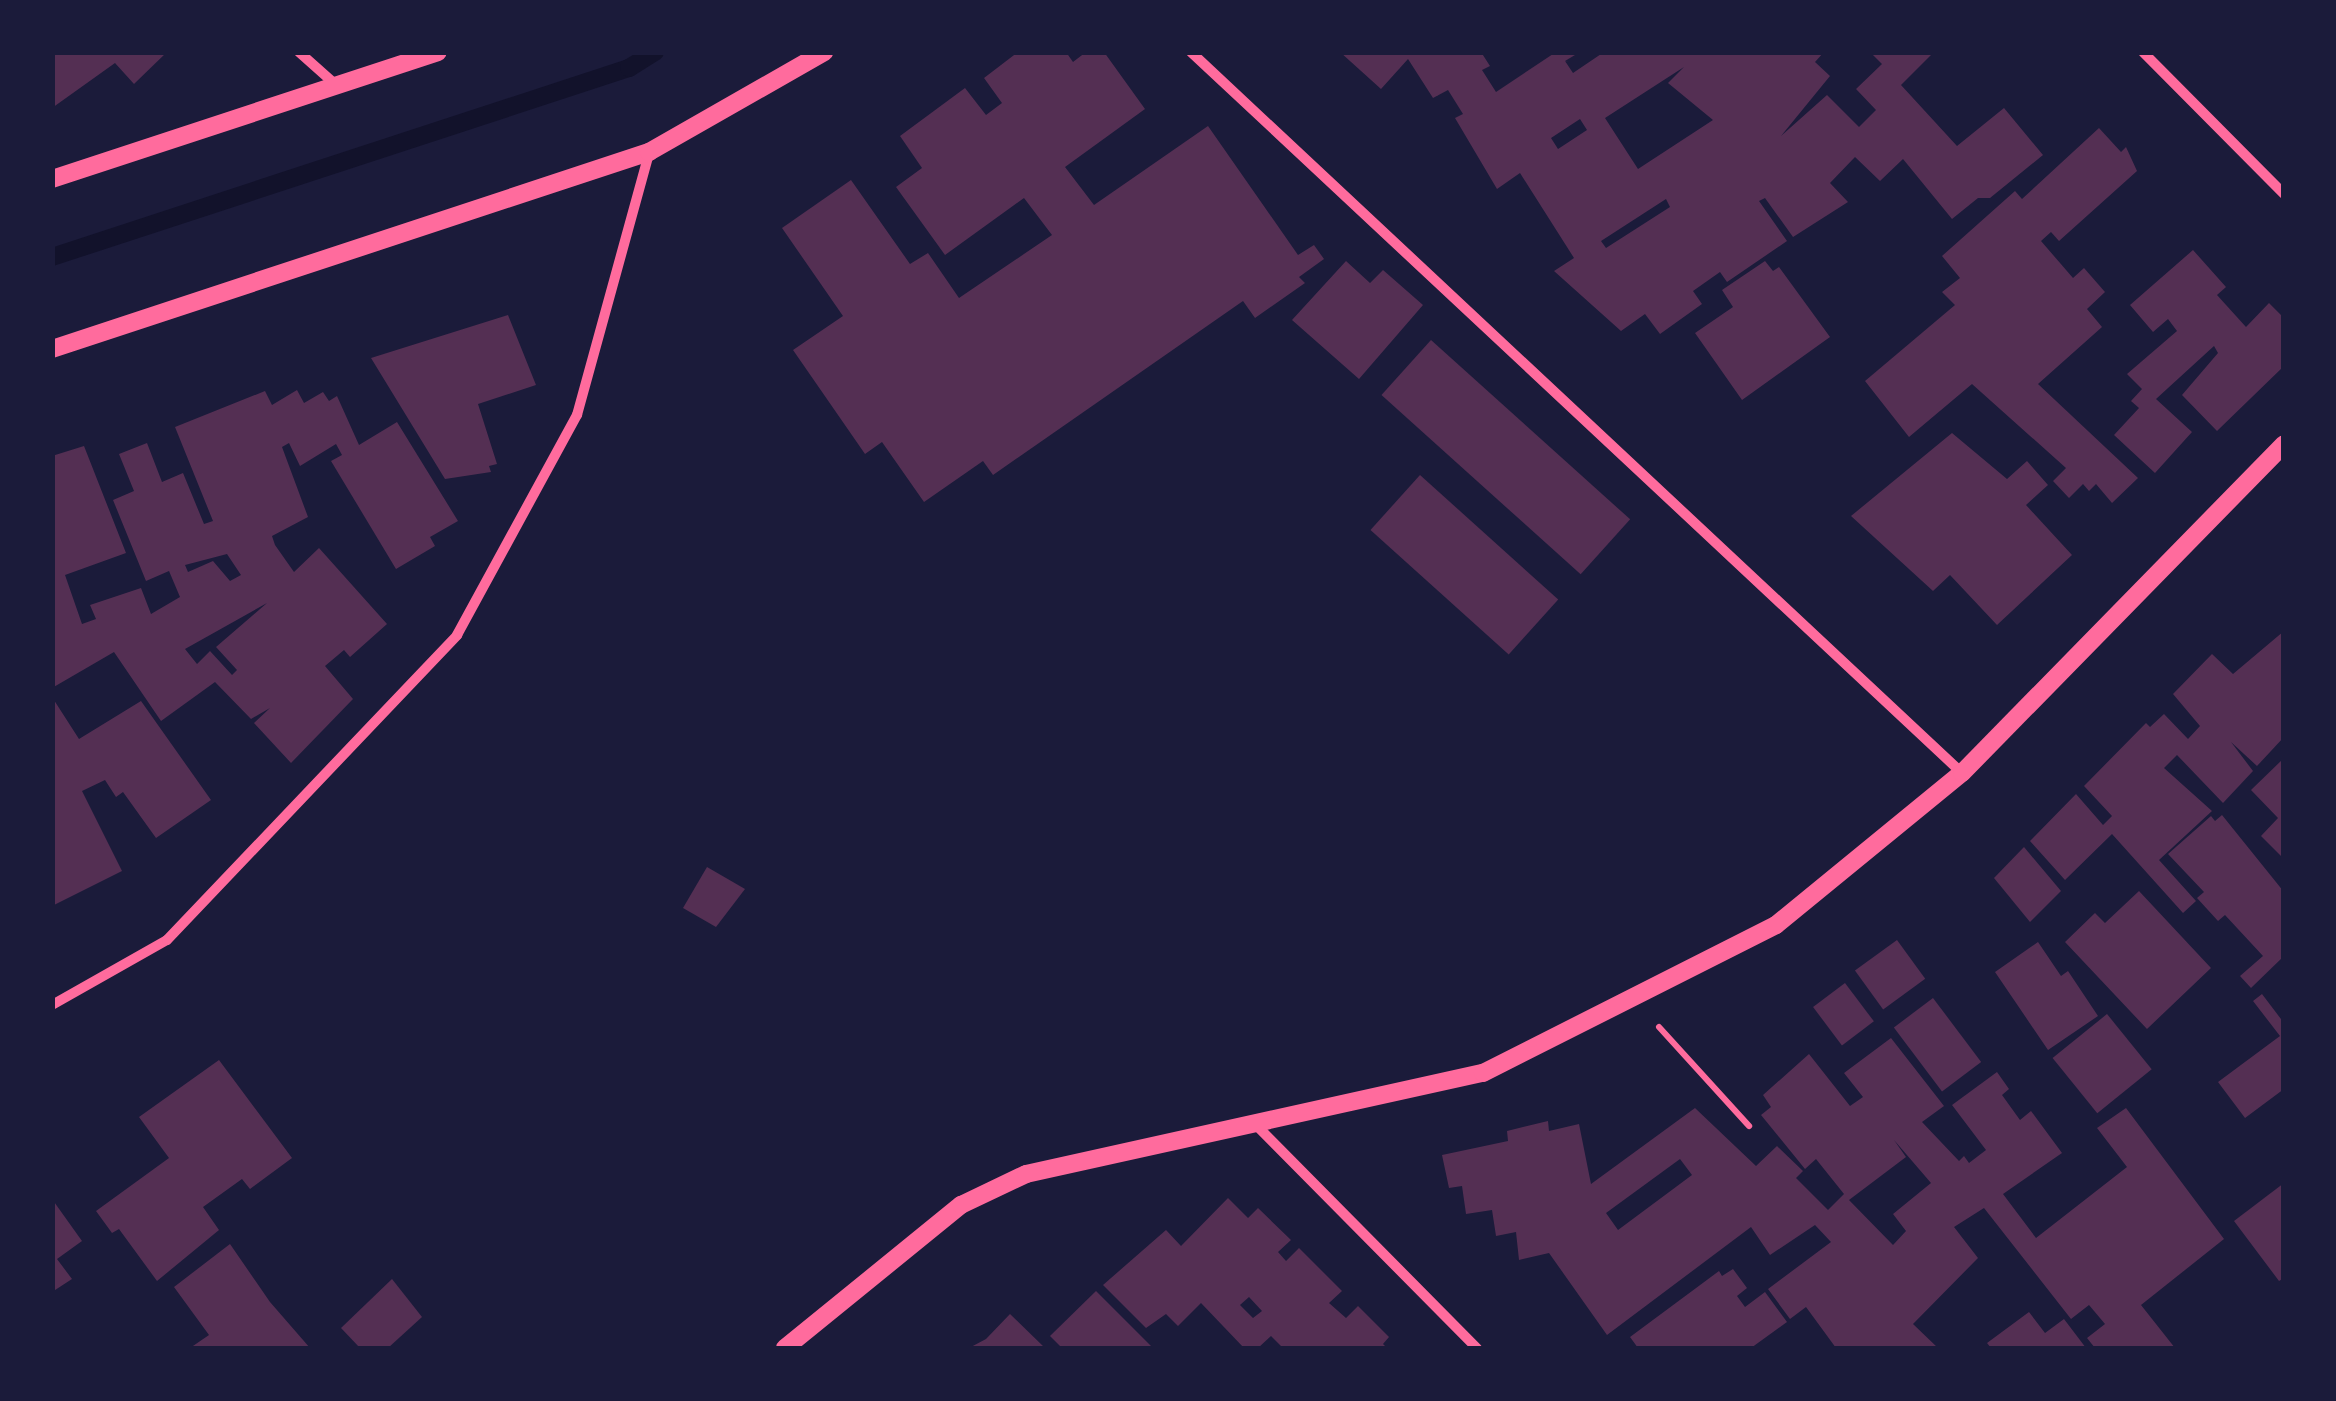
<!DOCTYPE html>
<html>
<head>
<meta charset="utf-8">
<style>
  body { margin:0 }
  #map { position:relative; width:2336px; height:1401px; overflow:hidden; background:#1b1b3a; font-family:"Golos Text",sans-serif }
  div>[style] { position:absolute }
  .stream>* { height:18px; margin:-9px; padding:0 9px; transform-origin:9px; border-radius:9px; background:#12122b }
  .building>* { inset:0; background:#542f53; transform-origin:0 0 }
  .path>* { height:6px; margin:-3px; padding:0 3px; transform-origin:3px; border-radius:3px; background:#ff6b9d }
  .minor>* { height:10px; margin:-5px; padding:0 5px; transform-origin:5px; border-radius:5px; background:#ff6b9d }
  .tertiary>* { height:18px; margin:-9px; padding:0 9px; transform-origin:9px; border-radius:9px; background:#ff6b9d }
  span { translate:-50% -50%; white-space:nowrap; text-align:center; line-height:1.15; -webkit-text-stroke:8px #1b1b3a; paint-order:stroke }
  .frame { position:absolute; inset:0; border:55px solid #1b1b3a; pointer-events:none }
</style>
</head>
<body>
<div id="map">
  <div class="stream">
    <i style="left:52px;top:257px;width:607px;rotate:-18.14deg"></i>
    <i style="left:629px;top:68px;width:31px;rotate:-32deg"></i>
  </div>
  <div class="building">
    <i style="clip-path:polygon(52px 52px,167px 52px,134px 84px,115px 63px,52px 108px)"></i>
    <i style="clip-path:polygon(1018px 52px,1066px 52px,1073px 62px,1086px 52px,1104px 52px,1145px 109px,1065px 167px,1094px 205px,1208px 126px,1298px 255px,1314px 245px,1324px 259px,1299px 277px,1305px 283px,1255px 318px,1243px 301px,993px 475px,983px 461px,924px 502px,882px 442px,865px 454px,793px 350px,843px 316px,782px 228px,851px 180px,910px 264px,928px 253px,959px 298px,1052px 235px,1024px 198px,945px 255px,896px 187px,922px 168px,900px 136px,965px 88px,986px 115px,1002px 103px,984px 78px)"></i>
    <i style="clip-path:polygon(evenodd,1340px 52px,1481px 52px,1490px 66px,1482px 70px,1496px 92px,1556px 52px,1580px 52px,1565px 61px,1573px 73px,1604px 52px,1824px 52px,1815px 62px,1830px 76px,1781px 136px,1827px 95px,1859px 127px,1876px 110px,1856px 89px,1882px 64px,1870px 52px,1934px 52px,1901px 85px,1957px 146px,2004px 108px,2043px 155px,1990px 198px,1978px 198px,1952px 219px,1903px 159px,1880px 181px,1855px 157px,1830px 183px,1848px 202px,1793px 237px,1765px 198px,1759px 201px,1787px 241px,1727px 282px,1720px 272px,1693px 291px,1702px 304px,1660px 334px,1645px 314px,1621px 331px,1554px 271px,1574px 258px,1520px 173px,1497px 189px,1455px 118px,1463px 114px,1448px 90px,1433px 98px,1408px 59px,1381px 89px,1340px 52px,1684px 67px,1668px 83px,1713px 120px,1638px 169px,1605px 118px,1684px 67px,1340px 52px,1580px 119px,1587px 130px,1558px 149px,1551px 138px,1580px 119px,1340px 52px,1666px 199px,1670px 207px,1606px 248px,1601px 241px,1666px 199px)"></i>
    <i style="clip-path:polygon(2099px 128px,2121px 152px,2126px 147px,2137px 171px,2059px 241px,2051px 232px,2041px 241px,2073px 278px,2084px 268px,2105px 292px,2087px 309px,2102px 327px,2038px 384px,2138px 478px,2112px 503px,2096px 484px,2089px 491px,2083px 484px,2069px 498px,2053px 481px,2066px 468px,1972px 384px,1909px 437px,1865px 381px,1955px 305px,1942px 292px,1960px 278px,1942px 256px,2015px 191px,2022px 199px)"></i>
    <i style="clip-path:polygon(2193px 250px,2226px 287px,2217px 295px,2246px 327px,2269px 303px,2284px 318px,2284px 366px,2217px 431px,2182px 395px,2218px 353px,2214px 346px,2156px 399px,2192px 432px,2155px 473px,2114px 435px,2139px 408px,2131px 401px,2142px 389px,2127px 374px,2177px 331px,2168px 319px,2153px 332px,2130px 305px)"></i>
    <i style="clip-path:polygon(1346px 261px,1370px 283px,1383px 270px,1423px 305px,1359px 379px,1292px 320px)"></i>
    <i style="clip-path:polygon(1765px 261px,1773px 271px,1779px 267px,1830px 337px,1742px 400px,1695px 333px,1733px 307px,1722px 290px)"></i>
    <i style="clip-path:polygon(508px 315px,536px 385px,478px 404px,497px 464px,489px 466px,491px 472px,445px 479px,371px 358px)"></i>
    <i style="left:1431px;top:340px;width:268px;height:74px;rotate:42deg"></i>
    <i style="clip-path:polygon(evenodd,297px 390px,304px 403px,323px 392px,329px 401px,337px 396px,359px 445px,397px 422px,458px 521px,430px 537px,435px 546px,396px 569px,331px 461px,342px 455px,336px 444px,300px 466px,289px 443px,282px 447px,308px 517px,272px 536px,275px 545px,294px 572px,319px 548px,387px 624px,350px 657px,344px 650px,325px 666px,353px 699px,291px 763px,254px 723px,270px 708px,251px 719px,215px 682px,161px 721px,114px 652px,52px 688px,52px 456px,84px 446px,126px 553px,65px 575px,82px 624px,96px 619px,90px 605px,141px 588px,151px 614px,180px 597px,169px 571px,146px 581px,113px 500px,134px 491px,119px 454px,147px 443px,162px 482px,183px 473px,204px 524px,213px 521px,175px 427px,265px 391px,272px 405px,297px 390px,227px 554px,241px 575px,230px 581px,213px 561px,188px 572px,185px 565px,227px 554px,297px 390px,267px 603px,216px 647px,237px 670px,232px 675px,210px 651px,197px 664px,185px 649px,267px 603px)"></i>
    <i style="clip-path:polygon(1952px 433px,2007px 479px,2027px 461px,2048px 485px,2026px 505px,2072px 555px,1997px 625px,1950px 575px,1933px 591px,1851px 516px)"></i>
    <i style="left:1420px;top:475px;width:186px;height:74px;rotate:42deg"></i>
    <i style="clip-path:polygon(2284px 631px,2284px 737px,2257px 766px,2231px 742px,2253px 771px,2223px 803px,2177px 755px,2164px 768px,2212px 811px,2159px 860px,2196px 901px,2183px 913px,2112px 834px,2065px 880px,2030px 841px,2076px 794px,2103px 825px,2112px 816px,2084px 786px,2146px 723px,2150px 727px,2164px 714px,2188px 739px,2200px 726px,2173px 694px,2212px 654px,2233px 674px)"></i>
    <i style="clip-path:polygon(52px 697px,79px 739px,141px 701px,211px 800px,156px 838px,123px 792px,116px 797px,105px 780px,82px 791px,122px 871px,52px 906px)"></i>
    <i style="clip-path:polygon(2284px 758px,2284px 859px,2261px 836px,2278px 818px,2251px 790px)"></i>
    <i style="clip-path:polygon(2222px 815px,2284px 892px,2284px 956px,2251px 988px,2240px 976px,2263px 956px,2225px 915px,2218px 921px,2197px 898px,2204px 892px,2168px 854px,2211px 816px,2215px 821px)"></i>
    <i style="clip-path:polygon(2024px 847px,2061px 891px,2030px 922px,1994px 878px)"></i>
    <i style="clip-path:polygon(707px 867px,745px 889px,716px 927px,683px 908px)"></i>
    <i style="clip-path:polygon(2139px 891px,2211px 968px,2147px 1029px,2065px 942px,2095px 913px,2105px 923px)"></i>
    <i style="left:1897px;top:940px;width:48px;height:52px;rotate:54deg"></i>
    <i style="clip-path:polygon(2038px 942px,2061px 976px,2068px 971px,2098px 1016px,2048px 1050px,1995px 972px)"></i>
    <i style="left:1845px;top:983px;width:48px;height:40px;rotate:53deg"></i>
    <i style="clip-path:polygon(2262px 994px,2284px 1023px,2284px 1089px,2245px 1118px,2218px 1082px,2280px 1036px,2253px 1001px)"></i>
    <i style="left:1933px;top:998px;width:80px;height:49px;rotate:53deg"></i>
    <i style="left:2107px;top:1014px;width:71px;height:70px;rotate:51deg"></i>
    <i style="clip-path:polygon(evenodd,1891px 1038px,1944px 1106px,1922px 1122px,1959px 1161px,1964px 1156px,1969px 1163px,1986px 1150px,1952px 1105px,1997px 1072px,2009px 1089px,2002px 1095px,2020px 1120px,2031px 1111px,2062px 1153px,2003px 1194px,2036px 1238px,2127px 1167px,2097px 1128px,2126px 1108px,2224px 1239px,2141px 1305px,2175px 1348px,2095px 1348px,2087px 1338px,2105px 1324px,2089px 1305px,2071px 1319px,1984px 1208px,1954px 1227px,1978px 1258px,1913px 1324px,1938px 1348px,1836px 1348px,1806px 1307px,1790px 1319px,1768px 1289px,1831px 1242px,1815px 1225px,1770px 1255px,1751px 1227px,1607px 1335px,1549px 1253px,1519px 1260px,1516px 1232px,1496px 1236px,1492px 1210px,1466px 1214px,1462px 1186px,1449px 1188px,1442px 1155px,1508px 1141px,1507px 1131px,1548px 1121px,1549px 1131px,1579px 1124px,1591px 1184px,1695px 1108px,1756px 1166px,1777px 1146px,1803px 1171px,1796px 1178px,1828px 1210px,1844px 1194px,1816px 1159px,1805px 1169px,1761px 1115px,1771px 1107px,1763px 1095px,1809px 1054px,1850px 1106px,1863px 1097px,1844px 1073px,1891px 1038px,1894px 1140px,1931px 1183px,1893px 1214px,1906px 1231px,1893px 1245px,1849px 1200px,1906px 1157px,1894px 1140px,1891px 1038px,1680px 1159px,1692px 1175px,1618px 1230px,1606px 1213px,1680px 1159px)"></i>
    <i style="clip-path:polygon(219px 1060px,292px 1158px,250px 1189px,242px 1179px,203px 1207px,219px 1230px,157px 1281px,119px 1229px,112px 1233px,96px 1211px,169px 1158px,139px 1117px)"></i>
    <i style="clip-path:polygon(2284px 1183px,2284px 1278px,2279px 1281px,2234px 1221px)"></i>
    <i style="clip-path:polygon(evenodd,1228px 1198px,1248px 1218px,1258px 1208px,1291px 1240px,1278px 1252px,1286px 1261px,1299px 1248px,1342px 1291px,1329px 1303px,1346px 1318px,1358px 1306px,1389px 1337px,1383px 1344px,1387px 1348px,1283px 1348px,1271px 1336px,1258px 1348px,1244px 1348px,1201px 1303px,1178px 1326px,1166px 1314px,1146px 1328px,1103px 1285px,1166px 1230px,1181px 1246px,1228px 1198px,1249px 1297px,1262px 1311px,1253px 1318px,1240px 1305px,1249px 1297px)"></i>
    <i style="clip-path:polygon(52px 1199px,82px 1241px,57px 1259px,72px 1279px,52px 1292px)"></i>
    <i style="clip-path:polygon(230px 1244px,270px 1302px,310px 1348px,190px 1348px,209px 1335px,174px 1287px)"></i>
    <i style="clip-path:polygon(1733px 1269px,1747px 1288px,1737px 1296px,1745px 1307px,1765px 1292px,1787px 1322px,1751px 1348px,1638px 1348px,1630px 1337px,1719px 1271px,1722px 1276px)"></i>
    <i style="clip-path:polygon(392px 1279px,422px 1317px,388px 1348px,360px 1348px,341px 1328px)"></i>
    <i style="clip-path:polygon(1096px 1291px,1153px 1348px,1062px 1348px,1050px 1336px)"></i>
    <i style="clip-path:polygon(2029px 1312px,2045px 1333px,2064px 1319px,2086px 1348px,1991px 1348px,1987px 1343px)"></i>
    <i style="clip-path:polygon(1010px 1314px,1045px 1348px,969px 1348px,986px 1339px)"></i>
  </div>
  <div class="path">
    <i style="left:1659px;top:1027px;width:134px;rotate:47.7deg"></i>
  </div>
  <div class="minor">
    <i style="left:299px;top:52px;width:50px;rotate:41.7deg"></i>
    <i style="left:1191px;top:52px;width:1056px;rotate:43.08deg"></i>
    <i style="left:2143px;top:52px;width:200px;rotate:45.2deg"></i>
    <i style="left:52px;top:1005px;width:132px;rotate:-29.5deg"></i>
    <i style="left:167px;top:940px;width:421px;rotate:-46.4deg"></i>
    <i style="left:457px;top:635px;width:251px;rotate:-61.4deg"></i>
    <i style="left:577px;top:415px;width:272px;rotate:-74.6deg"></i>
    <i style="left:1257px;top:1126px;width:313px;rotate:45.3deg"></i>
  </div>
  <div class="tertiary">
    <i style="left:52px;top:179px;width:406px;rotate:-18.2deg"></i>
    <i style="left:52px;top:349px;width:629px;rotate:-18.26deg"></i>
    <i style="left:649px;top:152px;width:202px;rotate:-29.7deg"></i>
    <i style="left:785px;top:1348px;width:227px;rotate:-39.1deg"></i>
    <i style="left:961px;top:1205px;width:72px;rotate:-25.5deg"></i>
    <i style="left:1026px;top:1174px;width:468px;rotate:-12.5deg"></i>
    <i style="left:1483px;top:1073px;width:328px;rotate:-26.8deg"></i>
    <i style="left:1776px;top:925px;width:240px;rotate:-39.3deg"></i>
    <i style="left:1962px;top:773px;width:460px;rotate:-45.6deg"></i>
  </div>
  <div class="frame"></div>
</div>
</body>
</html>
